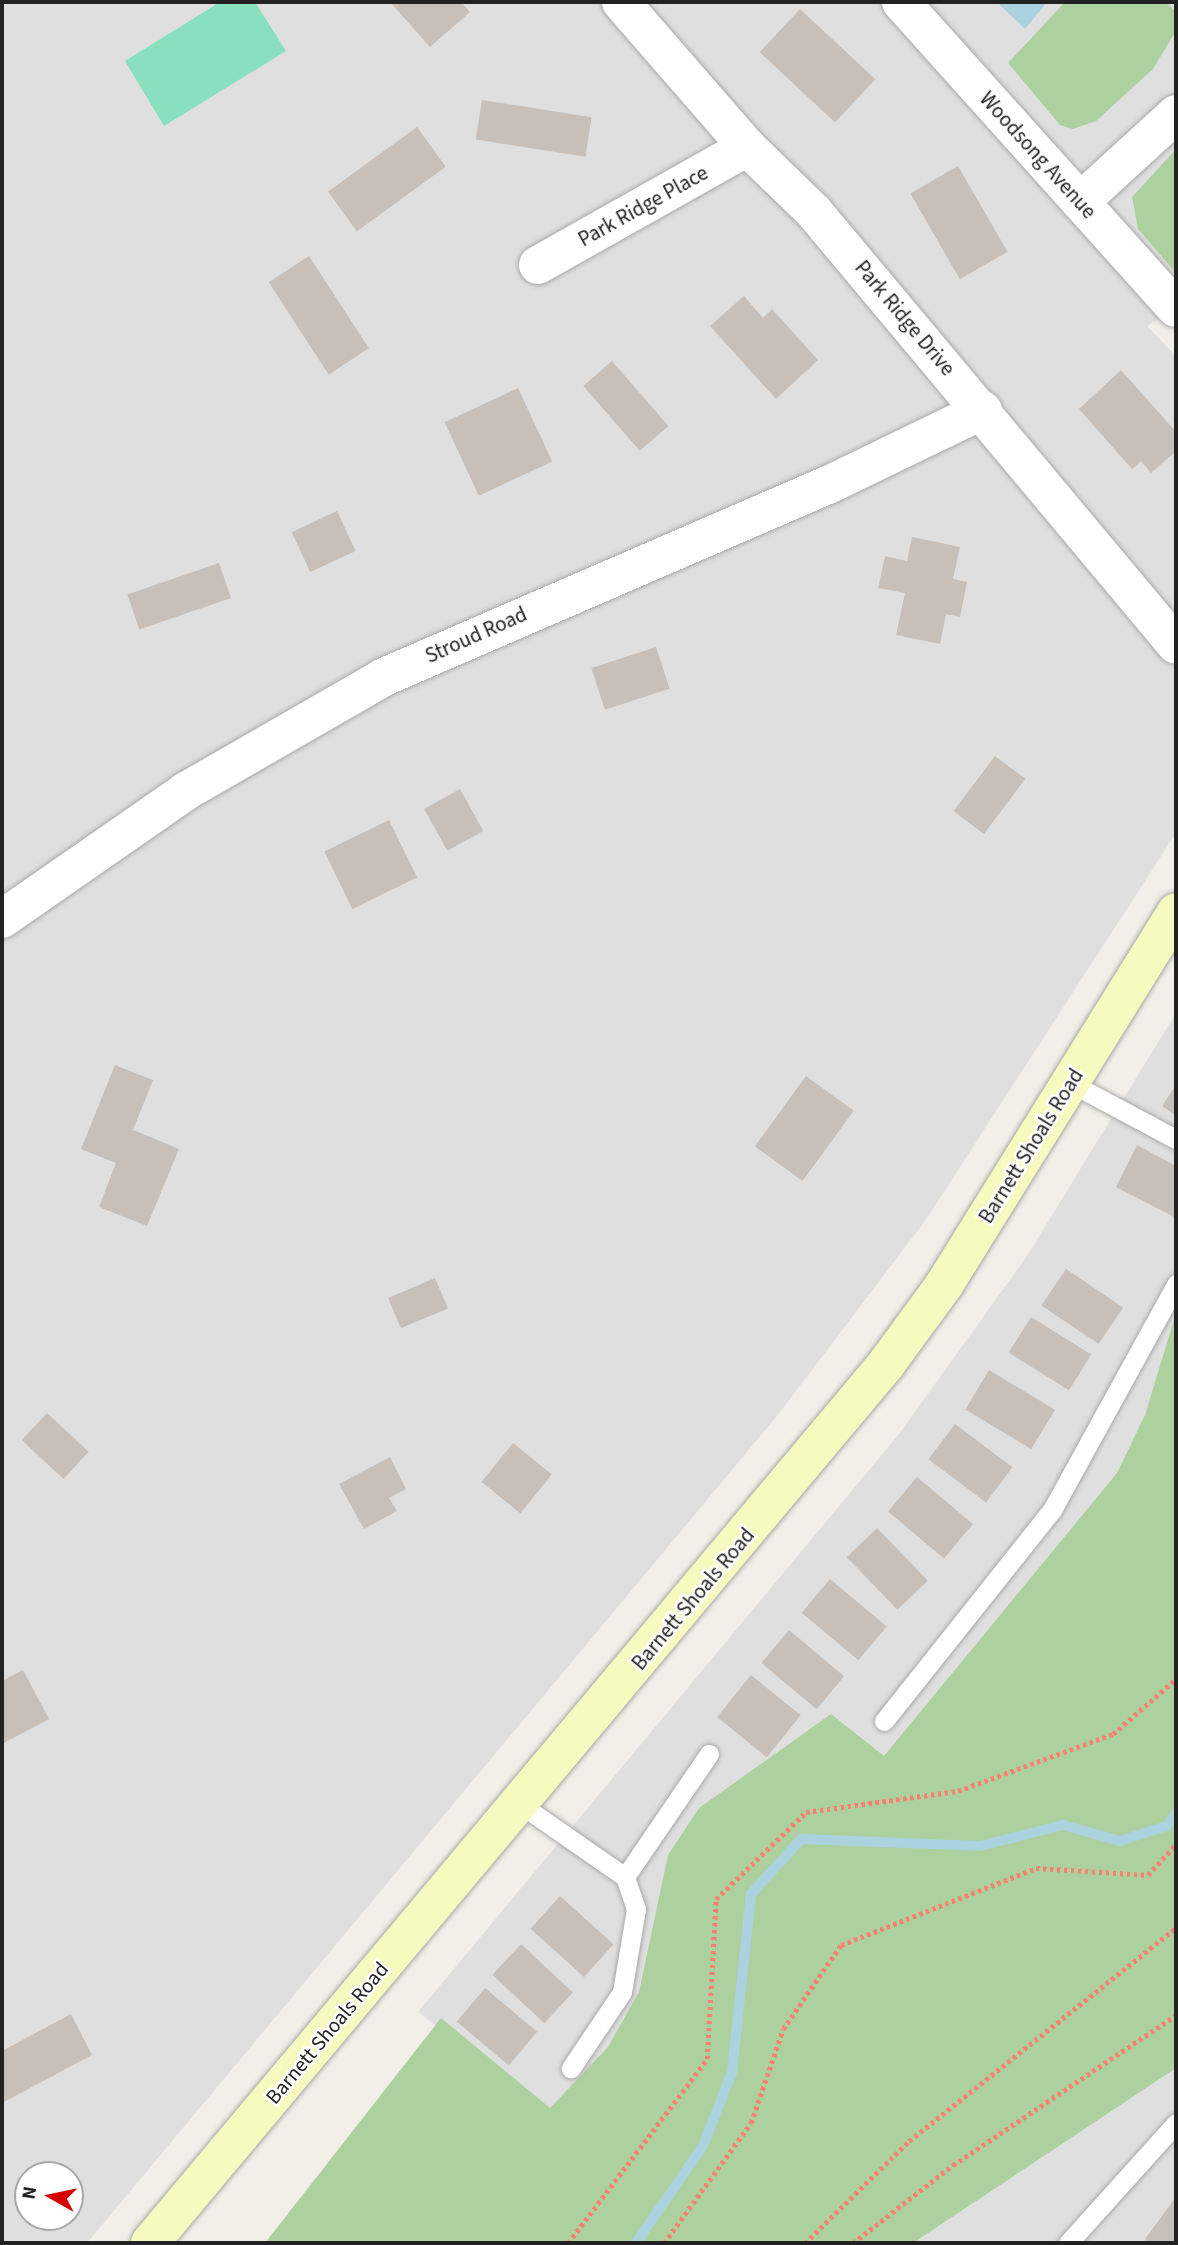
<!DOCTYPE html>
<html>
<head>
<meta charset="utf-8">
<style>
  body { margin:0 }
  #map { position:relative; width:1178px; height:2245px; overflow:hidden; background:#f2efe9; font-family:"Source Sans 3",sans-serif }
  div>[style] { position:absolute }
  .residential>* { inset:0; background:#e0dfdf }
  .forest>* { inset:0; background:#add19e }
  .pitch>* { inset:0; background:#88e0be }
  .water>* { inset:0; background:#aad3df }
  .stream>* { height:10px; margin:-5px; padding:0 5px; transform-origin:5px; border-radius:5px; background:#aad3df }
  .building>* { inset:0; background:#c7bfb8; transform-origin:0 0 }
  .path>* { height:4.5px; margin-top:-2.25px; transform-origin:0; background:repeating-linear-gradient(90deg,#fa8072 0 3.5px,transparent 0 7px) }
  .roads { filter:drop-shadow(0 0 2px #a9a9a9) drop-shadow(0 0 2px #a9a9a9) }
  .lane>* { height:19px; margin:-9.5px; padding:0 9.5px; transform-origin:9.5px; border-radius:9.5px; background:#fff }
  .street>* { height:38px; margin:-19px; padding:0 19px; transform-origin:19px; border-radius:19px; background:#fff }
  .secondary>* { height:38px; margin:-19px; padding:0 19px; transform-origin:19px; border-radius:19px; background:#f7fabf }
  span { translate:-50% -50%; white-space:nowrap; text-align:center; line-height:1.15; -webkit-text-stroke:5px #fff; paint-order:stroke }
  .street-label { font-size:21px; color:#222 }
  .frame { position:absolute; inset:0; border:4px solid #222; pointer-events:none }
  .north { position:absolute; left:14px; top:2161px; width:70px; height:70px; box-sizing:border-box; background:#fff; border:2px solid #a7a7a7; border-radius:50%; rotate:279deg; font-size:19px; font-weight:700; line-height:28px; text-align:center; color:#222 }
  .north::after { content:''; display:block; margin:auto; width:24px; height:32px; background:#d40000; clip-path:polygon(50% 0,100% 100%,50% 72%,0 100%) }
</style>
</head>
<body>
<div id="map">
  <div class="residential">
    <i style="clip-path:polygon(evenodd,2px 2px,1176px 2px,1176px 309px,1147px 326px,1176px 356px,1176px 833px,925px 1221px,777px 1416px,87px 2243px,2px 2243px,2px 2px,28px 2175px,70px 2175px,70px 2217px,28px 2217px,28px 2175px)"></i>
    <i style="clip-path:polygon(1176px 1013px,1176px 1367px,1120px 1472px,579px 2138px,418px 2012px,899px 1434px,1027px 1256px)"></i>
    <i style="clip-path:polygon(1176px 2013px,1176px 2243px,863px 2243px)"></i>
  </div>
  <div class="forest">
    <i style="clip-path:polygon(1065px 2px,1166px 2px,1176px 12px,1176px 31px,1153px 69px,1096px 121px,1073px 129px,1060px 125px,1008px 63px)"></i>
    <i style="clip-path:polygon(1176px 149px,1176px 273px,1138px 229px,1132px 197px)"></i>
    <i style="clip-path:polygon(1176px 1313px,1176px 2068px,913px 2243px,265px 2243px,441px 2018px,550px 2108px,608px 2047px,639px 1992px,668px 1855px,699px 1808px,831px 1714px,884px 1756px,1117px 1473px,1145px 1415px)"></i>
  </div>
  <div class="pitch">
    <i style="clip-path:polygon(220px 2px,255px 2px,286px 51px,164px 126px,125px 61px)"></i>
  </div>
  <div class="water">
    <i style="clip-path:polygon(997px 2px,1047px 2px,1025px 29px)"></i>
  </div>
  <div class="stream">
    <i style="left:636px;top:2243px;width:118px;rotate:-55.4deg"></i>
    <i style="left:703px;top:2146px;width:79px;rotate:-68.6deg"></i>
    <i style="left:732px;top:2072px;width:179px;rotate:-83.9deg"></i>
    <i style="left:751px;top:1894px;width:74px;rotate:-47.7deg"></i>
    <i style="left:801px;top:1839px;width:179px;rotate:2.2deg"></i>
    <i style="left:980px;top:1846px;width:86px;rotate:-14.2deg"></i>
    <i style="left:1063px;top:1825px;width:59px;rotate:15.7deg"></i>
    <i style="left:1120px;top:1841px;width:49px;rotate:-17.7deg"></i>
    <i style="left:1167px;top:1826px;width:16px;rotate:-55deg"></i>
  </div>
  <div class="building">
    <i style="clip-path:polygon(390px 2px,461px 2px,470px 12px,430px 47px)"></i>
    <i style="left:800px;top:9px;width:103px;height:59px;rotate:43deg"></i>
    <i style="left:482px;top:100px;width:111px;height:40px;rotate:9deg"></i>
    <i style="left:417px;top:127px;width:49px;height:110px;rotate:54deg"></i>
    <i style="left:958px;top:166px;width:99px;height:55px;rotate:60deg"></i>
    <i style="left:309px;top:256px;width:110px;height:48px;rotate:57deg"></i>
    <i style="clip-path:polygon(744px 296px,763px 318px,772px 309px,818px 360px,776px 399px,710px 326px)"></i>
    <i style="left:612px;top:361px;width:86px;height:38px;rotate:49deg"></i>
    <i style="clip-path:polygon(1121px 370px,1176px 432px,1176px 451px,1151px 473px,1141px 461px,1132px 469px,1079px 409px)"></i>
    <i style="left:518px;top:388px;width:81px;height:81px;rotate:65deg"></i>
    <i style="left:337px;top:511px;width:44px;height:50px;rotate:65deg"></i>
    <i style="clip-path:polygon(912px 537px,960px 547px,953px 579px,967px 582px,960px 617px,946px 614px,940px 644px,896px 635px,905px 593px,878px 588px,885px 556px,907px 561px)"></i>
    <i style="left:219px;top:563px;width:37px;height:97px;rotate:71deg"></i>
    <i style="left:656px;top:647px;width:44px;height:68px;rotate:72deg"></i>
    <i style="left:995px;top:756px;width:38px;height:69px;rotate:37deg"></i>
    <i style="left:460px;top:789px;width:48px;height:41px;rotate:61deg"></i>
    <i style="left:389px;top:820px;width:64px;height:72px;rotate:64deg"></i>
    <i style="clip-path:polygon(115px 1065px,153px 1080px,133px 1130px,179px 1149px,147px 1226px,99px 1207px,116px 1163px,81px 1149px)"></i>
    <i style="left:806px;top:1076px;width:59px;height:87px;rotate:36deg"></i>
    <i style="clip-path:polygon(1176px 1085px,1176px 1116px,1162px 1106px)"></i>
    <i style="clip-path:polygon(1137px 1145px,1176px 1166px,1176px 1218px,1116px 1187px)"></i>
    <i style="left:1066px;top:1269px;width:69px;height:44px;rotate:34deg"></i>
    <i style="left:435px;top:1278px;width:33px;height:51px;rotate:67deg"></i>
    <i style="left:1031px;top:1317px;width:71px;height:42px;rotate:32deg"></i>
    <i style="left:989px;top:1370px;width:77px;height:46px;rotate:31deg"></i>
    <i style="left:47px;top:1413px;width:57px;height:37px;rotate:43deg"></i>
    <i style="left:955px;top:1424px;width:72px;height:44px;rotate:37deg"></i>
    <i style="left:513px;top:1443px;width:50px;height:50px;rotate:39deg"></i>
    <i style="clip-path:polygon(390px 1457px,406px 1489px,389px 1498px,397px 1511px,364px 1529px,339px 1484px)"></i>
    <i style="left:917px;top:1477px;width:73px;height:45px;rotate:40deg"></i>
    <i style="left:877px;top:1528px;width:73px;height:42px;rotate:46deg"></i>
    <i style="left:830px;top:1579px;width:74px;height:44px;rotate:40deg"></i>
    <i style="left:789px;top:1630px;width:72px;height:43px;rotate:40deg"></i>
    <i style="clip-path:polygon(23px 1670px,49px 1719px,2px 1744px,2px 1681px)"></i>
    <i style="left:751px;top:1675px;width:64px;height:54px;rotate:39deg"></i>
    <i style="left:560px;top:1896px;width:72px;height:44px;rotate:42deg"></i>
    <i style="left:521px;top:1944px;width:71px;height:42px;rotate:43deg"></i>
    <i style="left:485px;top:1988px;width:68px;height:44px;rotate:40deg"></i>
    <i style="clip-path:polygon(71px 2014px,92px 2055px,2px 2103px,2px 2051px)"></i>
    <i style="clip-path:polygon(1176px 2197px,1176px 2243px,1149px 2243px,1145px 2239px)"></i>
  </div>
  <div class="path">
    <i style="left:568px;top:2243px;width:231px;rotate:-52.9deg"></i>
    <i style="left:707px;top:2059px;width:160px;rotate:-86.8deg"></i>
    <i style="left:716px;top:1899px;width:125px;rotate:-44deg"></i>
    <i style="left:806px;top:1812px;width:153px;rotate:-7.9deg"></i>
    <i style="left:958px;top:1791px;width:165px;rotate:-20.2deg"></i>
    <i style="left:1113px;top:1734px;width:84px;rotate:-41.1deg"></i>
    <i style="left:664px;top:2243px;width:148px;rotate:-54.1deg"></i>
    <i style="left:751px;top:2123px;width:99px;rotate:-71.2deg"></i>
    <i style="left:783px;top:2029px;width:102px;rotate:-55.4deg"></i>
    <i style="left:841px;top:1945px;width:210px;rotate:-21.5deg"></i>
    <i style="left:1036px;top:1868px;width:112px;rotate:3.6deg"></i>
    <i style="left:1148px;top:1875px;width:42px;rotate:-47.9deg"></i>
    <i style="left:805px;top:2243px;width:146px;rotate:-44.4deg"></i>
    <i style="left:909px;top:2141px;width:342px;rotate:-38.6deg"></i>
    <i style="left:853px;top:2243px;width:127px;rotate:-38deg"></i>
    <i style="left:953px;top:2165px;width:269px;rotate:-33.9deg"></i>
  </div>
  <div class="roads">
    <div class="lane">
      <i style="left:1071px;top:1083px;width:119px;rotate:28.1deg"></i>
      <i style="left:884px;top:1721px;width:270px;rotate:-51.5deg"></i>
      <i style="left:1052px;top:1510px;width:258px;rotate:-61.2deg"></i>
      <i style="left:520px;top:1804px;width:128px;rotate:34.8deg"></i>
      <i style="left:625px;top:1877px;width:34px;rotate:71deg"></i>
      <i style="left:636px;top:1909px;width:84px;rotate:99.6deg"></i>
      <i style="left:622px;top:1992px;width:92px;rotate:123.9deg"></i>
      <i style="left:625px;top:1877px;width:149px;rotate:-55.7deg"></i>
      <i style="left:1068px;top:2243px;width:161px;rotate:-48deg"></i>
    </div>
    <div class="street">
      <i style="left:621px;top:2px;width:192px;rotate:49deg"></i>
      <i style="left:747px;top:147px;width:93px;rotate:44.1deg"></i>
      <i style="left:814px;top:212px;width:564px;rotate:50.1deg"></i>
      <i style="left:901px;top:2px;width:411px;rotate:48.1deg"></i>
      <i style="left:1080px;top:202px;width:130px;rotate:-42.5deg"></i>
      <i style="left:538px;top:265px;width:240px;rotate:-29.4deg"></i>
      <i style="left:2px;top:919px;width:224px;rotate:-34.8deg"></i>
      <i style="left:186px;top:791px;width:228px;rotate:-29.9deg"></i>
      <i style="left:384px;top:677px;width:484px;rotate:-23.4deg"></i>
      <i style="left:828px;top:485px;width:172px;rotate:-25.8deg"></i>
    </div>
    <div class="secondary">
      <i style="left:150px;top:2243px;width:1148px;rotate:-50.05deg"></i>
      <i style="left:887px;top:1363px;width:97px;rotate:-53.8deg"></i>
      <i style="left:944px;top:1285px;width:439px;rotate:-58.1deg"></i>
    </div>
  </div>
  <div class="street-label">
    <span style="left:1038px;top:155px;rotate:48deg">Woodsong Avenue</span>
    <span style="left:643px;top:206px;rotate:-29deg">Park Ridge Place</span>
    <span style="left:905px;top:318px;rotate:50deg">Park Ridge Drive</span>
    <span style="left:476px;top:635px;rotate:-24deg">Stroud Road</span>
    <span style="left:1031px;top:1146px;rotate:-58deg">Barnett Shoals Road</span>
    <span style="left:693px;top:1599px;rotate:-50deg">Barnett Shoals Road</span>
    <span style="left:327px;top:2033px;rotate:-50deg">Barnett Shoals Road</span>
  </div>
  <div class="frame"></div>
  <div class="north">N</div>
</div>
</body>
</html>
